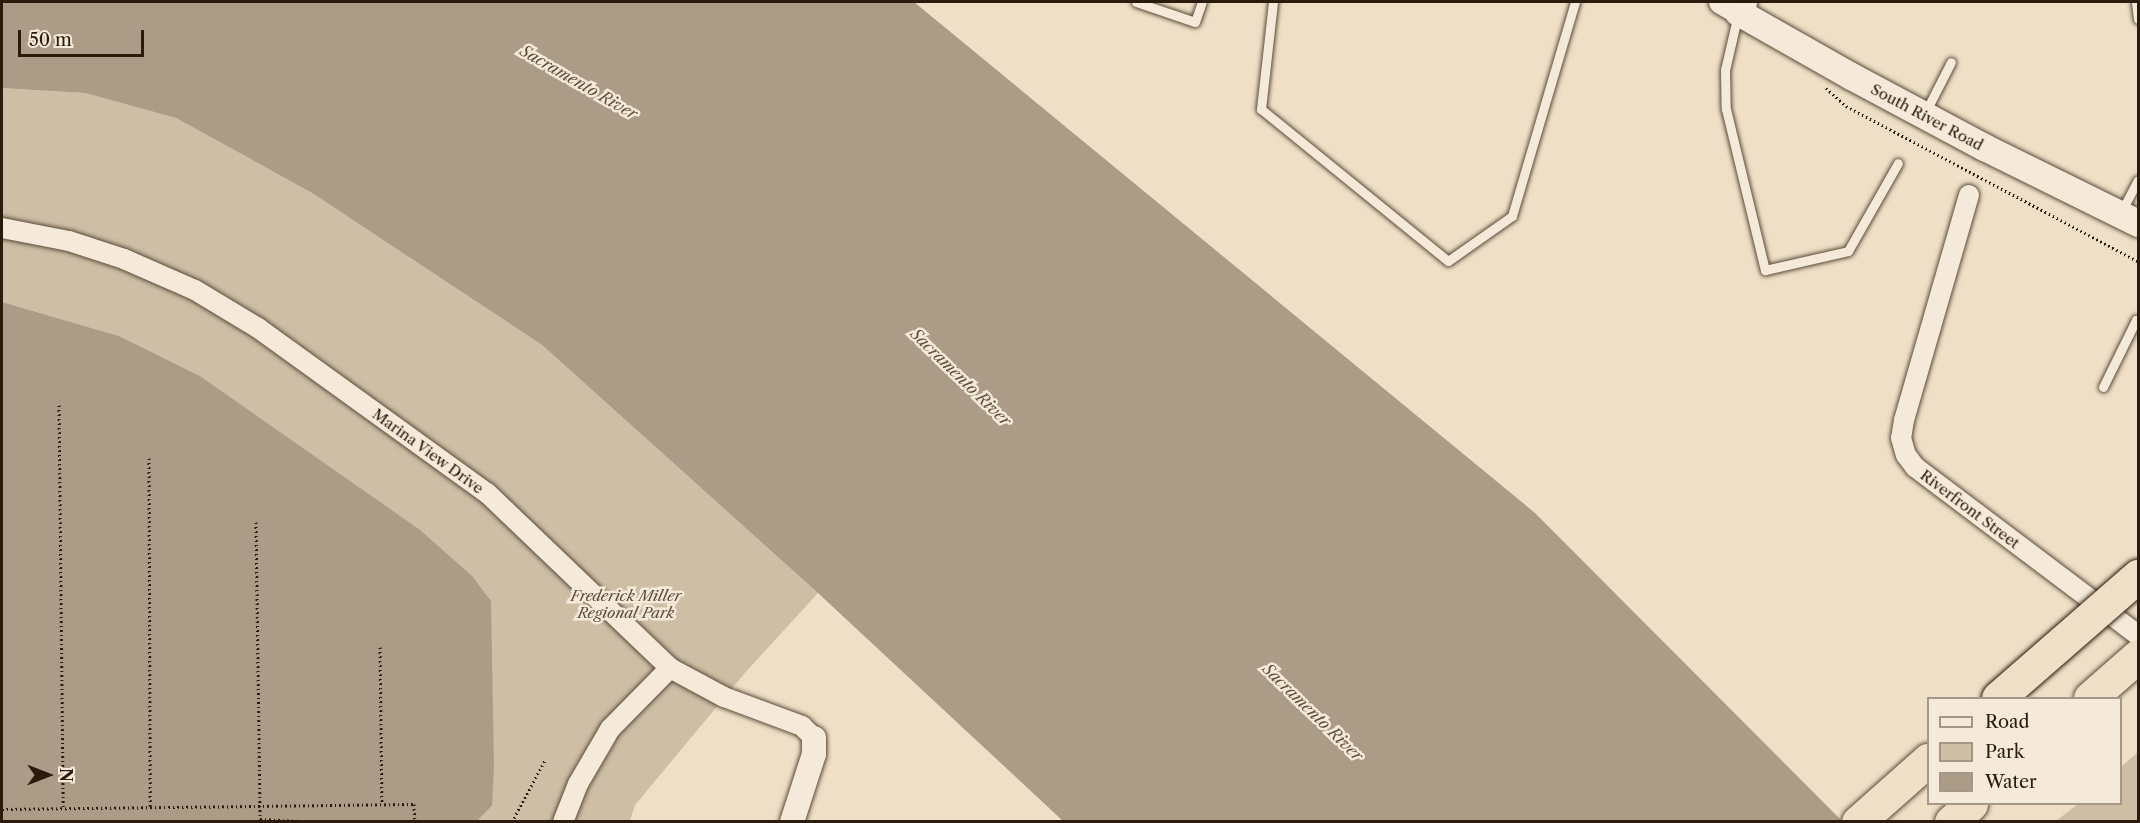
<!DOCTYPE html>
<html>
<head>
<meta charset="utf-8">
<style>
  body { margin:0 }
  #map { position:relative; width:2140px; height:823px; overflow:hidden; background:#efdfc6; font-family:"Libre Caslon Text",serif }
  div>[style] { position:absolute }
  .green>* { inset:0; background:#cebea6 }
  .water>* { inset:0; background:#ac9c87 }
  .path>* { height:3px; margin-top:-1.5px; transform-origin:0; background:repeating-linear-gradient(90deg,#2a1b0c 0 1.5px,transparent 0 4.5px) }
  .roads { filter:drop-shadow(0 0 2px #5b4c3a) drop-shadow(0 0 2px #5b4c3a) }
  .service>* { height:9px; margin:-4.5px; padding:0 4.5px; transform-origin:4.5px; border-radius:4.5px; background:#f5eada }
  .minor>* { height:20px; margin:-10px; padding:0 10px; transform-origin:10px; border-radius:10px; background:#f5eada }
  .tertiary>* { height:24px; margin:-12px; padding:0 12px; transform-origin:12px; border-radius:12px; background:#f5eada }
  .secondary>* { height:27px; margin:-13.5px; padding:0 13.5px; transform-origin:13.5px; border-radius:13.5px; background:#f5eada }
  .motorway>* { height:33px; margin:-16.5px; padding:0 16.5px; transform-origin:16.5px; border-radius:16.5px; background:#efdfc6 }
  .bridges { filter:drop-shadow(0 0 2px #2a1b0c) drop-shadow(0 0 2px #2a1b0c) }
  .motorway-bridge>* { height:33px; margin:-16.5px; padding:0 16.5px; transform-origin:16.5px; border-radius:16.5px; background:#efdfc6 }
  span { translate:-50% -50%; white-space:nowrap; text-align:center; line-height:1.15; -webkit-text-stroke:5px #f5eada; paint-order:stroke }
  .street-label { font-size:15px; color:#2a1b0c }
  .park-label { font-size:15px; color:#5b4c3a; font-style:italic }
  .water-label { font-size:16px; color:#5e4f3d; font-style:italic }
  .frame { position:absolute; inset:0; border:3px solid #2a1b0c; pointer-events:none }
  .legend { position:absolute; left:1927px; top:697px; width:195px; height:108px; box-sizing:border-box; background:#f5eada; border:2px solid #a49788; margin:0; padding:8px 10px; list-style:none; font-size:18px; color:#2a1b0c }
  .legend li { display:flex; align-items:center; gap:12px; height:30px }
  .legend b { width:30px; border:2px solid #a49788 }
  .north { position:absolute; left:18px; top:745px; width:60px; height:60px; -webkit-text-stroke:4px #f5eada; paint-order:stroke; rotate:90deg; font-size:16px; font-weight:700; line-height:24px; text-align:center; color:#2a1b0c }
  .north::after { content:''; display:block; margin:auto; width:21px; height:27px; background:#2a1b0c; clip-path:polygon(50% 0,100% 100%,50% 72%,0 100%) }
  .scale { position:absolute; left:18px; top:30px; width:126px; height:27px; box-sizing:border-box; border:3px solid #2a1b0c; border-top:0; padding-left:8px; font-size:18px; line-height:21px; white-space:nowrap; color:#2a1b0c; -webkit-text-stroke:4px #f5eada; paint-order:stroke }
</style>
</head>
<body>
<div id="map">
  <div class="green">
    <i style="clip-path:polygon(2px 88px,85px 93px,176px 118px,312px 193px,542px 345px,818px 593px,744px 674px,635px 805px,630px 821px,477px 821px,492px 806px,419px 529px,200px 376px,119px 336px,2px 302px)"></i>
    <i style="clip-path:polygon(2138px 752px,2138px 821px,2056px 821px,2078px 804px,2120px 804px,2121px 767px)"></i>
  </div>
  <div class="water">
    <i style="clip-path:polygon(2px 2px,914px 2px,1535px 513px,1842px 821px,1063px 821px,818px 593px,542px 345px,312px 193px,176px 118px,85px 93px,2px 88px)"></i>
    <i style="clip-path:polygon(2px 302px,119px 336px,200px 376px,419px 529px,472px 576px,491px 601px,494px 766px,492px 806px,477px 821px,2px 821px)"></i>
  </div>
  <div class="path">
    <i style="left:1826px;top:88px;width:27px;rotate:42deg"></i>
    <i style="left:1846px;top:106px;width:331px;rotate:28deg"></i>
    <i style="left:59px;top:405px;width:403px;rotate:89.4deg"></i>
    <i style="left:149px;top:458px;width:349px;rotate:89.8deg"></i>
    <i style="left:256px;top:522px;width:297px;rotate:89.2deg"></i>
    <i style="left:260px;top:819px;width:60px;rotate:2.9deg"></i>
    <i style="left:380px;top:647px;width:157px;rotate:89.3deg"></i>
    <i style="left:2px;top:809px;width:412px;rotate:-0.7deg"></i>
    <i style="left:414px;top:804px;width:18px;rotate:87deg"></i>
    <i style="left:512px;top:822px;width:72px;rotate:-62deg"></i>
  </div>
  <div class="roads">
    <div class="service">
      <i style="left:1136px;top:2px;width:62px;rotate:18.7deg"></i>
      <i style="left:1195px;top:22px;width:21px;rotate:-71deg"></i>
      <i style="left:1273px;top:2px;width:108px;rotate:96.4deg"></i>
      <i style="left:1261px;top:109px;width:241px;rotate:39.1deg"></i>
      <i style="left:1448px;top:261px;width:78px;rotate:-35.1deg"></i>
      <i style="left:1512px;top:216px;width:223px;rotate:-73.6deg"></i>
      <i style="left:2136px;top:2px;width:17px;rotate:83deg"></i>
      <i style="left:1738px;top:14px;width:57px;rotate:103.1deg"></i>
      <i style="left:1725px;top:70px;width:39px;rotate:89deg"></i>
      <i style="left:1726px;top:109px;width:166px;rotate:76.4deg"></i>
      <i style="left:1765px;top:270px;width:85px;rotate:-12.9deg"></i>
      <i style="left:1848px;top:251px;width:101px;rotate:-60.4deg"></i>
      <i style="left:1925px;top:113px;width:57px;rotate:-63deg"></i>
      <i style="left:2121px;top:212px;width:36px;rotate:-62deg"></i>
      <i style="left:2103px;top:387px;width:75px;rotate:-63.8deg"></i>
      <i style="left:2136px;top:320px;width:2px;rotate:27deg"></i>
    </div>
    <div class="minor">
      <i style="left:1969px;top:195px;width:234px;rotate:106.1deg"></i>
      <i style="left:1904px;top:420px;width:18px;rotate:99deg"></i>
      <i style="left:1901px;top:438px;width:18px;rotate:74deg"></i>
      <i style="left:1906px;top:455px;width:15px;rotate:53deg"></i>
      <i style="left:1915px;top:467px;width:279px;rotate:37deg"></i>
      <i style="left:2px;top:228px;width:68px;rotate:11deg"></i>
      <i style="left:69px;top:241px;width:58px;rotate:18.1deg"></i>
      <i style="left:124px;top:259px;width:77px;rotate:23.6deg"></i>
      <i style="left:195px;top:290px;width:74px;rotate:31.1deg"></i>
      <i style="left:258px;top:328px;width:282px;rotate:35.8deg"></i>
      <i style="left:487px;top:493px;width:253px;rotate:43.7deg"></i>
      <i style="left:670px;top:668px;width:61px;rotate:28.2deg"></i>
      <i style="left:724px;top:697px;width:83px;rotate:20.4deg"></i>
      <i style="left:802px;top:726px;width:17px;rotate:45deg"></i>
      <i style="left:563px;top:822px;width:41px;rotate:-68.5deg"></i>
      <i style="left:578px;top:784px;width:64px;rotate:-59.8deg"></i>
      <i style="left:610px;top:729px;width:86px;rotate:-45.5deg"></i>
    </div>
    <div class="tertiary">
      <i style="left:1721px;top:2px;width:20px;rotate:30deg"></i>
      <i style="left:792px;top:822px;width:71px;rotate:-72.1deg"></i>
      <i style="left:814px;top:754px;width:16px;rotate:-90deg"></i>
    </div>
    <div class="secondary">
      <i style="left:1743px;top:2px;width:11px;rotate:117deg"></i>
      <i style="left:1738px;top:12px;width:130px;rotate:29.5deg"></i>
      <i style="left:1851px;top:76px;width:151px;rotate:28.1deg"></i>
      <i style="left:1984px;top:147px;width:172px;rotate:26.3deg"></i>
    </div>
    <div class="motorway">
      <i style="left:2090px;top:698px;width:64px;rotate:-41.2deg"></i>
      <i style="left:1858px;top:822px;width:94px;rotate:-41.5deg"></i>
      <i style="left:1951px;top:822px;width:27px;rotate:-42deg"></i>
    </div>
  </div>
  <div class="bridges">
    <div class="motorway-bridge">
      <i style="left:1998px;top:698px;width:186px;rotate:-41.1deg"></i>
    </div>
  </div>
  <div class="street-label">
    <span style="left:1927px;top:117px;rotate:28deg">South River Road</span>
    <span style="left:428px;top:451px;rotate:36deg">Marina View Drive</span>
    <span style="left:1970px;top:509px;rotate:37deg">Riverfront Street</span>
  </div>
  <div class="park-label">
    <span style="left:626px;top:604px">Frederick Miller<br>Regional Park</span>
  </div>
  <div class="water-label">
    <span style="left:579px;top:82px;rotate:30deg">Sacramento River</span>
    <span style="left:961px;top:377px;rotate:44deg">Sacramento River</span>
    <span style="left:1313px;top:712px;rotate:44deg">Sacramento River</span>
  </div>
  <div class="frame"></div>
  <ul class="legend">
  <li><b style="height:8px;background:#f5eada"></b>Road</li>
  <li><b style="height:16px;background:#cebea6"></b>Park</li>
  <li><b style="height:16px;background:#ac9c87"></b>Water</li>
  </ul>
  <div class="north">N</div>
  <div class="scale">50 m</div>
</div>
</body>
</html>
